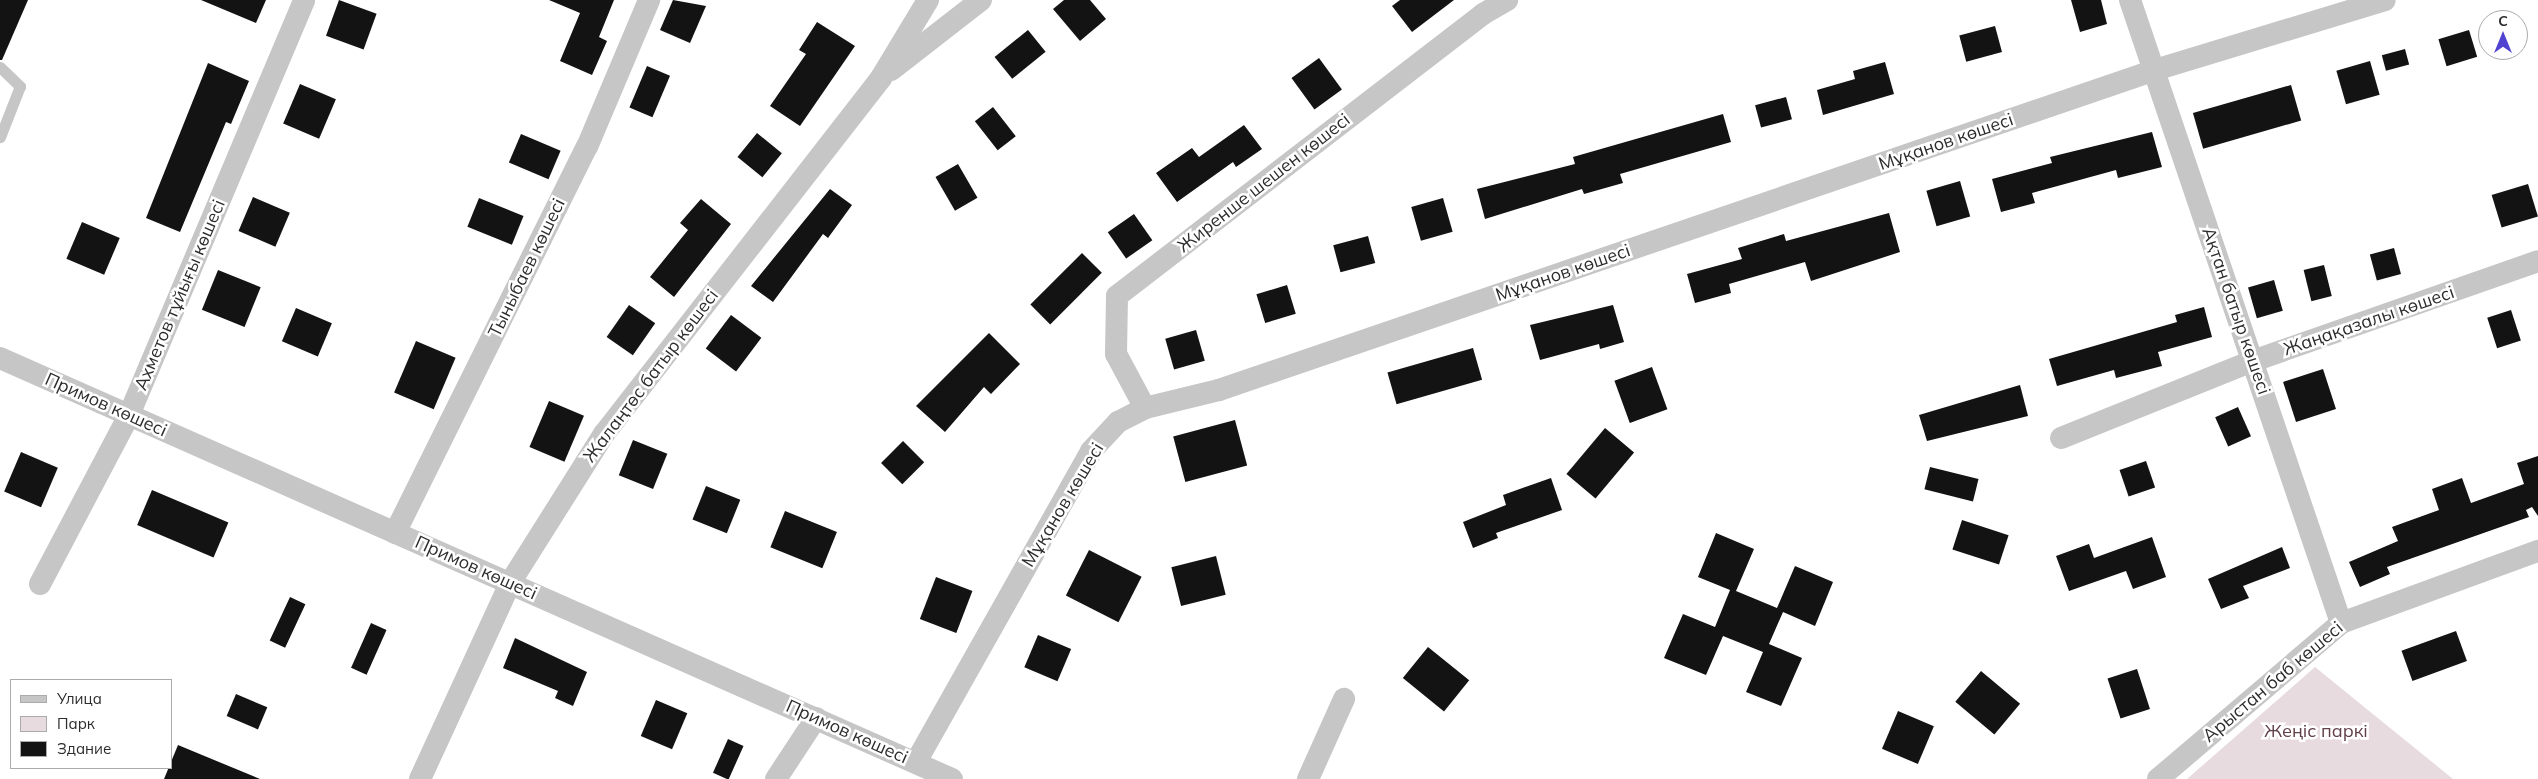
<!DOCTYPE html>
<html>
<head>
<meta charset="utf-8">
<style>
  body { margin:0 }
  #map { position:relative; width:2538px; height:779px; overflow:hidden; background:#fff; font-family:Mulish,sans-serif }
  div>[style] { position:absolute }
  .green>* { inset:0; background:#e8dbe0 }
  .building>* { inset:0; background:#131313; transform-origin:0 0 }
  .service>* { height:11px; margin:-5.5px; padding:0 5.5px; transform-origin:5.5px; border-radius:5.5px; background:#c6c6c6 }
  .minor>* { height:22px; margin:-11px; padding:0 11px; transform-origin:11px; border-radius:11px; background:#c6c6c6 }
  span { translate:-50% -50%; white-space:nowrap; text-align:center; line-height:1.15; -webkit-text-stroke:5px #fff; paint-order:stroke }
  .street-label { font-size:18px; color:#2c2c2c }
  .park-label { font-size:18px; color:#62404a }
  .legend { position:absolute; left:10px; top:679px; width:162px; height:90px; box-sizing:border-box; background:#fff; border:1px solid #ababab; margin:0; padding:6px 9px; list-style:none; font-size:15px; color:#2c2c2c }
  .legend li { display:flex; align-items:center; gap:10px; height:25px }
  .legend b { width:25px; border:1px solid #ababab }
  .north { position:absolute; left:2478px; top:10px; width:50px; height:50px; box-sizing:border-box; background:#fff; border:1px solid #ababab; border-radius:50%; rotate:0deg; font-size:14px; font-weight:700; line-height:20px; text-align:center; color:#2c2c2c }
  .north::after { content:''; display:block; margin:auto; width:18px; height:22px; background:#5043cf; clip-path:polygon(50% 0,100% 100%,50% 72%,0 100%) }
</style>
</head>
<body>
<div id="map">
  <div class="green">
    <i style="clip-path:polygon(2315px 667px,2453px 779px,2187px 779px)"></i>
  </div>
  <div class="building">
    <i style="clip-path:polygon(0 0,28px 0,2px 60px,0 60px)"></i>
    <i style="clip-path:polygon(201px 0,266px 0,256px 23px)"></i>
    <i style="left:339px;top:0;width:40px;height:38px;rotate:20deg"></i>
    <i style="clip-path:polygon(549px 0,614px 0,599px 37px,607px 41px,592px 75px,560px 61px,580px 13px)"></i>
    <i style="clip-path:polygon(673px 0,706px 6px,690px 43px,660px 30px)"></i>
    <i style="clip-path:polygon(1064px 0,1090px 0,1106px 19px,1080px 41px,1053px 9px)"></i>
    <i style="clip-path:polygon(1400px 0,1454px 0,1412px 32px,1392px 6px)"></i>
    <i style="clip-path:polygon(2071px 0,2101px 0,2107px 24px,2080px 32px)"></i>
    <i style="clip-path:polygon(817px 22px,855px 46px,800px 126px,770px 106px,806px 54px,799px 50px)"></i>
    <i style="left:1995px;top:26px;width:27px;height:37px;rotate:75deg"></i>
    <i style="left:1028px;top:30px;width:28px;height:43px;rotate:51deg"></i>
    <i style="left:2469px;top:30px;width:28px;height:32px;rotate:73deg"></i>
    <i style="left:2405px;top:49px;width:16px;height:24px;rotate:75deg"></i>
    <i style="left:1319px;top:58px;width:39px;height:34px;rotate:54deg"></i>
    <i style="left:2370px;top:61px;width:35px;height:35px;rotate:74deg"></i>
    <i style="clip-path:polygon(1885px 62px,1894px 94px,1823px 115px,1817px 90px,1855px 79px,1853px 71px)"></i>
    <i style="clip-path:polygon(208px 63px,249px 81px,231px 124px,226px 122px,180px 232px,146px 218px)"></i>
    <i style="left:647px;top:66px;width:25px;height:45px;rotate:23deg"></i>
    <i style="left:300px;top:84px;width:39px;height:43px;rotate:23deg"></i>
    <i style="left:2291px;top:85px;width:37px;height:102px;rotate:74deg"></i>
    <i style="left:1786px;top:97px;width:23px;height:32px;rotate:75deg"></i>
    <i style="left:993px;top:107px;width:37px;height:23px;rotate:52deg"></i>
    <i style="clip-path:polygon(1723px 114px,1731px 142px,1620px 174px,1623px 183px,1584px 194px,1582px 189px,1485px 219px,1477px 189px,1575px 164px,1573px 157px)"></i>
    <i style="clip-path:polygon(1244px 125px,1262px 149px,1236px 167px,1233px 162px,1177px 202px,1156px 173px,1192px 148px,1199px 157px)"></i>
    <i style="clip-path:polygon(2152px 132px,2162px 167px,2118px 178px,2116px 170px,2032px 193px,2035px 203px,2001px 212px,1992px 179px,2052px 163px,2050px 157px)"></i>
    <i style="left:757px;top:133px;width:32px;height:31px;rotate:39deg"></i>
    <i style="left:521px;top:134px;width:43px;height:31px;rotate:23deg"></i>
    <i style="left:958px;top:164px;width:39px;height:26px;rotate:60deg"></i>
    <i style="left:1960px;top:181px;width:37px;height:35px;rotate:74deg"></i>
    <i style="left:2528px;top:184px;width:34px;height:38px;rotate:73deg"></i>
    <i style="clip-path:polygon(830px 189px,852px 205px,828px 238px,823px 234px,773px 302px,751px 286px)"></i>
    <i style="left:253px;top:197px;width:40px;height:37px;rotate:23deg"></i>
    <i style="left:479px;top:198px;width:48px;height:31px;rotate:22deg"></i>
    <i style="left:1443px;top:198px;width:35px;height:33px;rotate:74deg"></i>
    <i style="clip-path:polygon(701px 199px,731px 224px,674px 297px,650px 277px,688px 230px,680px 223px)"></i>
    <i style="clip-path:polygon(1889px 213px,1900px 252px,1811px 281px,1805px 262px,1729px 284px,1731px 293px,1695px 303px,1687px 274px,1742px 259px,1738px 248px,1784px 234px,1786px 241px)"></i>
    <i style="left:1134px;top:214px;width:32px;height:32px;rotate:55deg"></i>
    <i style="left:82px;top:222px;width:41px;height:40px;rotate:23deg"></i>
    <i style="left:1368px;top:236px;width:28px;height:36px;rotate:75deg"></i>
    <i style="left:2394px;top:248px;width:27px;height:25px;rotate:75deg"></i>
    <i style="left:1082px;top:253px;width:28px;height:73px;rotate:45deg"></i>
    <i style="left:2324px;top:265px;width:32px;height:21px;rotate:76deg"></i>
    <i style="left:218px;top:270px;width:46px;height:43px;rotate:22deg"></i>
    <i style="left:2274px;top:280px;width:32px;height:27px;rotate:74deg"></i>
    <i style="left:1287px;top:285px;width:30px;height:32px;rotate:73deg"></i>
    <i style="left:629px;top:305px;width:32px;height:39px;rotate:35deg"></i>
    <i style="clip-path:polygon(1613px 305px,1624px 342px,1600px 349px,1599px 344px,1540px 360px,1530px 325px)"></i>
    <i style="clip-path:polygon(2204px 307px,2212px 337px,2158px 352px,2162px 366px,2116px 378px,2114px 370px,2057px 386px,2049px 359px,2177px 322px,2175px 315px)"></i>
    <i style="left:296px;top:308px;width:39px;height:36px;rotate:23deg"></i>
    <i style="left:2511px;top:310px;width:32px;height:25px;rotate:72deg"></i>
    <i style="left:731px;top:315px;width:38px;height:42px;rotate:37deg"></i>
    <i style="left:1196px;top:330px;width:32px;height:32px;rotate:74deg"></i>
    <i style="clip-path:polygon(989px 333px,1020px 364px,991px 394px,984px 387px,945px 432px,916px 406px)"></i>
    <i style="left:416px;top:341px;width:43px;height:56px;rotate:23deg"></i>
    <i style="left:1473px;top:348px;width:33px;height:89px;rotate:74deg"></i>
    <i style="left:1652px;top:367px;width:45px;height:40px;rotate:70deg"></i>
    <i style="left:2323px;top:369px;width:42px;height:42px;rotate:72deg"></i>
    <i style="clip-path:polygon(2020px 385px,2028px 416px,1927px 441px,1919px 415px)"></i>
    <i style="left:549px;top:401px;width:38px;height:50px;rotate:23deg"></i>
    <i style="left:2238px;top:407px;width:32px;height:25px;rotate:66deg"></i>
    <i style="left:1235px;top:420px;width:47px;height:64px;rotate:75deg"></i>
    <i style="left:1605px;top:428px;width:38px;height:60px;rotate:40deg"></i>
    <i style="left:633px;top:440px;width:37px;height:38px;rotate:22deg"></i>
    <i style="left:903px;top:441px;width:30px;height:31px;rotate:45deg"></i>
    <i style="left:21px;top:452px;width:40px;height:43px;rotate:23deg"></i>
    <i style="clip-path:polygon(2538px 456px,2538px 516px,2532px 507px,2526px 510px,2529px 517px,2387px 567px,2390px 574px,2360px 587px,2349px 562px,2398px 541px,2392px 527px,2439px 510px,2432px 489px,2462px 478px,2471px 503px,2524px 484px,2517px 463px)"></i>
    <i style="left:2146px;top:461px;width:28px;height:28px;rotate:71deg"></i>
    <i style="left:1930px;top:467px;width:50px;height:23px;rotate:14deg"></i>
    <i style="clip-path:polygon(1551px 478px,1562px 510px,1496px 533px,1498px 538px,1473px 548px,1463px 522px,1506px 505px,1503px 495px)"></i>
    <i style="left:706px;top:486px;width:37px;height:36px;rotate:22deg"></i>
    <i style="left:152px;top:490px;width:83px;height:38px;rotate:23deg"></i>
    <i style="left:785px;top:511px;width:56px;height:39px;rotate:22deg"></i>
    <i style="left:1962px;top:520px;width:49px;height:31px;rotate:18deg"></i>
    <i style="clip-path:polygon(1716px 533px,1754px 549px,1736px 591px,1777px 608px,1795px 566px,1833px 582px,1815px 626px,1783px 612px,1769px 644px,1802px 658px,1781px 706px,1746px 692px,1763px 652px,1723px 636px,1706px 675px,1664px 658px,1683px 614px,1715px 627px,1730px 590px,1698px 577px)"></i>
    <i style="clip-path:polygon(2152px 537px,2166px 577px,2133px 589px,2126px 571px,2069px 591px,2056px 556px,2089px 544px,2094px 558px)"></i>
    <i style="clip-path:polygon(2282px 547px,2290px 568px,2243px 586px,2249px 598px,2221px 609px,2208px 579px)"></i>
    <i style="left:1089px;top:550px;width:59px;height:51px;rotate:27deg"></i>
    <i style="left:1216px;top:556px;width:40px;height:46px;rotate:76deg"></i>
    <i style="left:936px;top:577px;width:39px;height:45px;rotate:21deg"></i>
    <i style="left:290px;top:597px;width:17px;height:48px;rotate:25deg"></i>
    <i style="left:371px;top:623px;width:17px;height:49px;rotate:24deg"></i>
    <i style="left:2456px;top:631px;width:32px;height:58px;rotate:70deg"></i>
    <i style="left:1038px;top:635px;width:36px;height:35px;rotate:23deg"></i>
    <i style="clip-path:polygon(515px 638px,587px 672px,573px 706px,555px 698px,558px 691px,503px 668px)"></i>
    <i style="left:1428px;top:647px;width:53px;height:40px;rotate:39deg"></i>
    <i style="left:2137px;top:669px;width:42px;height:31px;rotate:72deg"></i>
    <i style="left:1981px;top:671px;width:51px;height:40px;rotate:40deg"></i>
    <i style="left:236px;top:694px;width:34px;height:24px;rotate:23deg"></i>
    <i style="left:656px;top:700px;width:34px;height:39px;rotate:23deg"></i>
    <i style="left:1898px;top:711px;width:39px;height:41px;rotate:23deg"></i>
    <i style="left:728px;top:739px;width:17px;height:37px;rotate:24deg"></i>
    <i style="clip-path:polygon(178px 745px,260px 779px,164px 779px)"></i>
  </div>
  <div class="service">
    <i style="left:0;top:67px;width:28px;rotate:44deg"></i>
    <i style="left:20px;top:86px;width:55px;rotate:111.4deg"></i>
  </div>
  <div class="minor">
    <i style="left:2130px;top:0;width:658px;rotate:71.29deg"></i>
    <i style="left:891px;top:70px;width:114px;rotate:-37.9deg"></i>
    <i style="left:0;top:358px;width:1041px;rotate:23.86deg"></i>
    <i style="left:1145px;top:408px;width:61px;rotate:-118.2deg"></i>
    <i style="left:1116px;top:354px;width:58px;rotate:-89deg"></i>
    <i style="left:1117px;top:296px;width:462px;rotate:-37.6deg"></i>
    <i style="left:1483px;top:14px;width:28px;rotate:-30deg"></i>
    <i style="left:2061px;top:438px;width:207px;rotate:-21.9deg"></i>
    <i style="left:2253px;top:361px;width:302px;rotate:-19.3deg"></i>
    <i style="left:395px;top:533px;width:431px;rotate:-63.6deg"></i>
    <i style="left:587px;top:147px;width:160px;rotate:-67.1deg"></i>
    <i style="left:40px;top:584px;width:191px;rotate:-62.2deg"></i>
    <i style="left:129px;top:415px;width:450px;rotate:-67.1deg"></i>
    <i style="left:916px;top:762px;width:357px;rotate:-60.6deg"></i>
    <i style="left:1091px;top:451px;width:40px;rotate:-47deg"></i>
    <i style="left:1118px;top:422px;width:30px;rotate:-27deg"></i>
    <i style="left:1145px;top:408px;width:76px;rotate:-13.7deg"></i>
    <i style="left:1219px;top:390px;width:989px;rotate:-18.87deg"></i>
    <i style="left:2155px;top:70px;width:240px;rotate:-16.9deg"></i>
    <i style="left:420px;top:779px;width:216px;rotate:-65.3deg"></i>
    <i style="left:510px;top:583px;width:176px;rotate:-57.8deg"></i>
    <i style="left:604px;top:434px;width:451px;rotate:-52.1deg"></i>
    <i style="left:881px;top:78px;width:91px;rotate:-58.9deg"></i>
    <i style="left:776px;top:779px;width:73px;rotate:-56.7deg"></i>
    <i style="left:1308px;top:779px;width:88px;rotate:-65.8deg"></i>
    <i style="left:2158px;top:779px;width:240px;rotate:-40.4deg"></i>
    <i style="left:2341px;top:623px;width:210px;rotate:-20.1deg"></i>
  </div>
  <div class="street-label">
    <span style="left:1946px;top:142px;rotate:-19deg">Мұқанов көшесі</span>
    <span style="left:1264px;top:183px;rotate:-38deg">Жиренше шешен көшесі</span>
    <span style="left:527px;top:268px;rotate:-64deg">Тыныбаев көшесі</span>
    <span style="left:1563px;top:273px;rotate:-19deg">Мұқанов көшесі</span>
    <span style="left:180px;top:295px;rotate:-67deg">Ахметов тұйығы көшесі</span>
    <span style="left:2236px;top:311px;rotate:71deg">Ақтан батыр көшесі</span>
    <span style="left:2369px;top:321px;rotate:-19deg">Жаңақазалы көшесі</span>
    <span style="left:651px;top:376px;rotate:-53deg">Жалаңтөс батыр көшесі</span>
    <span style="left:106px;top:405px;rotate:24deg">Примов көшесі</span>
    <span style="left:1063px;top:505px;rotate:-59deg">Мұқанов көшесі</span>
    <span style="left:476px;top:568px;rotate:24deg">Примов көшесі</span>
    <span style="left:2273px;top:682px;rotate:-40deg">Арыстан баб көшесі</span>
    <span style="left:847px;top:732px;rotate:24deg">Примов көшесі</span>
  </div>
  <div class="park-label">
    <span style="left:2316px;top:731px">Жеңіс паркі</span>
  </div>
  <ul class="legend">
  <li><b style="height:6px;background:#c6c6c6"></b>Улица</li>
  <li><b style="height:14px;background:#e8dbe0"></b>Парк</li>
  <li><b style="height:14px;background:#131313"></b>Здание</li>
  </ul>
  <div class="north">С</div>
</div>
</body>
</html>
